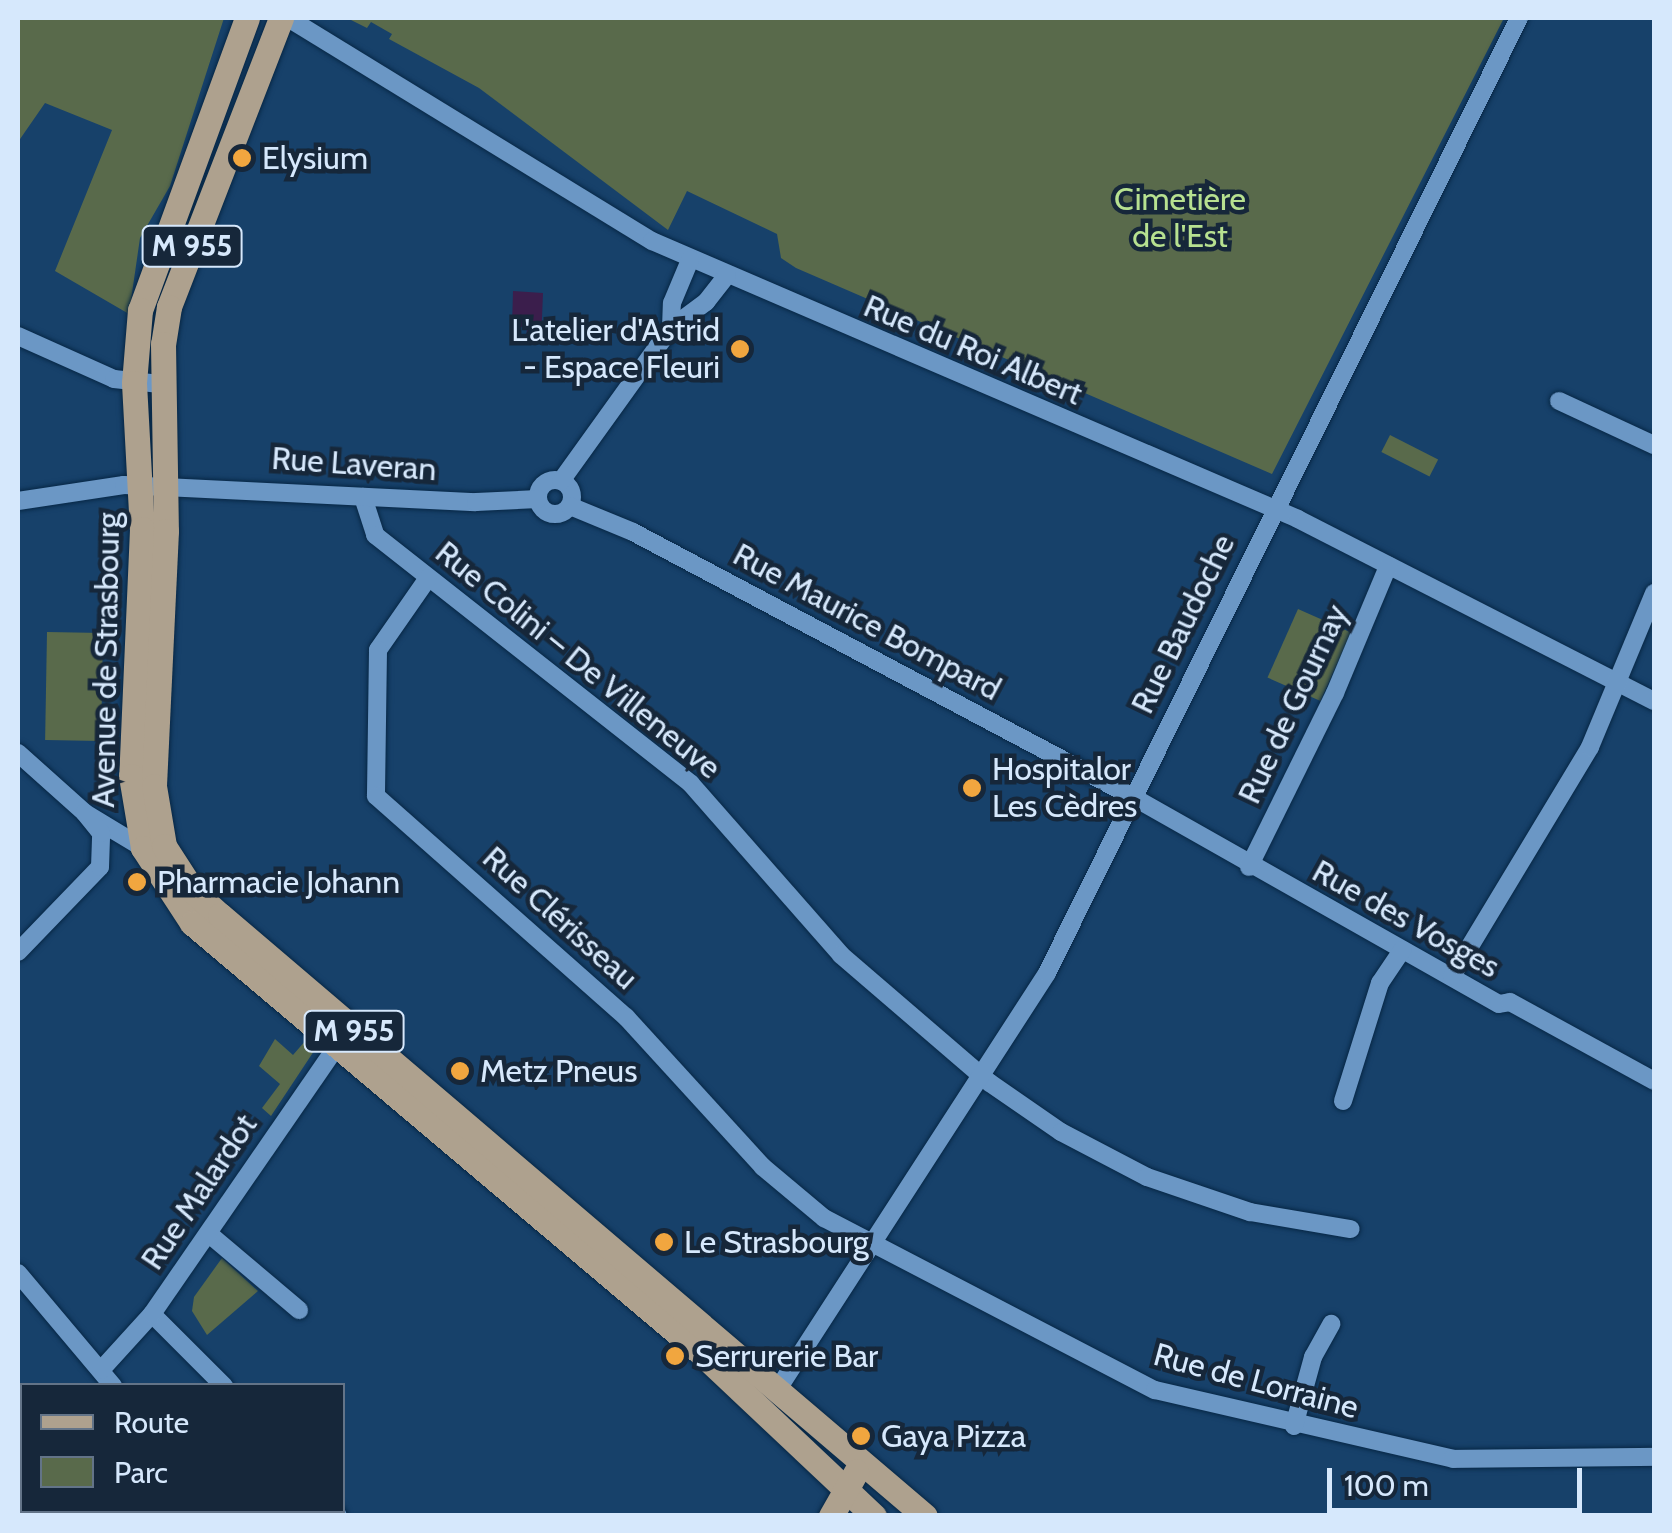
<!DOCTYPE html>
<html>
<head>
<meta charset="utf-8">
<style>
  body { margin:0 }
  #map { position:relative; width:1672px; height:1533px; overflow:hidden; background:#17416a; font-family:Cabin,sans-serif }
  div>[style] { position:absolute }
  .green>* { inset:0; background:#596a4b; transform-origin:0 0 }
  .water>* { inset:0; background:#3b1e4c }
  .roads { filter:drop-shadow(0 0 2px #072745) drop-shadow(0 0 2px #072745) }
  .minor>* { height:18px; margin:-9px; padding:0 9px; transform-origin:9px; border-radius:9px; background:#6b97c5 }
  .minor>.ring { margin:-9px; padding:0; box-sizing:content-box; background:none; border:18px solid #6b97c5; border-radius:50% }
  .major>* { height:25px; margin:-12.5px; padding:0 12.5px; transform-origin:12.5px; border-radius:12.5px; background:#aea18e }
  .dots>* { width:28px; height:28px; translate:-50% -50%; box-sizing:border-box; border:5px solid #16273a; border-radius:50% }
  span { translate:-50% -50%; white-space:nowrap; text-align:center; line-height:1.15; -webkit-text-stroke:9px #16273a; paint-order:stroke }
  .shield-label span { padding:2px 8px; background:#16273a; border:2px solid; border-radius:8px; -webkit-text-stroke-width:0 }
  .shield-label { font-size:30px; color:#d6e8fc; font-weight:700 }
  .poi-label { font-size:32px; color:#d6e8fc }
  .left { translate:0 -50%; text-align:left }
  .right { translate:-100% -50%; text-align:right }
  .park-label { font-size:32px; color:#b7e190 }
  .street-label { font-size:32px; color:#d6e8fc }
  .frame { position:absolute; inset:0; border:20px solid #d6e8fc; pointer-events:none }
  .legend { position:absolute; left:20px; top:1383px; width:325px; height:130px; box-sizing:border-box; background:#16273a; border:2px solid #637488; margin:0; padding:12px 18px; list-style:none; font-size:30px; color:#d6e8fc }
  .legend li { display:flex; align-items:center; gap:20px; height:50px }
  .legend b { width:50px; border:2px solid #637488 }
  .scale { position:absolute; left:1327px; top:1468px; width:255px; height:45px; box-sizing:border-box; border:5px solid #d6e8fc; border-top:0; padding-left:12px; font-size:30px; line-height:35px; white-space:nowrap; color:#d6e8fc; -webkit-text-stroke:8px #16273a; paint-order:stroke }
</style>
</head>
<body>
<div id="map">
  <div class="green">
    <i style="clip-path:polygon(18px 18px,224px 18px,170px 186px,140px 238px,129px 314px,55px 271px,112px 130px,45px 103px,18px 142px)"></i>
    <i style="clip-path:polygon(347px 18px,1504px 18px,1272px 474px,796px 268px,781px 258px,777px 234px,687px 191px,668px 230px,479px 88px,389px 39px,392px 34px,371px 22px,367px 28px)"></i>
    <i style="left:1390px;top:435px;width:54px;height:19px;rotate:27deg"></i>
    <i style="left:1298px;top:609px;width:58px;height:75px;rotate:24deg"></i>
    <i style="left:47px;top:632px;width:56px;height:108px;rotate:1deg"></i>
    <i style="clip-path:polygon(305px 1033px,314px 1051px,271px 1116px,262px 1108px,280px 1084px,259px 1066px,275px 1039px,293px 1055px,306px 1040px)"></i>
    <i style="clip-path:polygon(222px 1258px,258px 1291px,207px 1335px,192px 1311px,194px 1297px)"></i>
  </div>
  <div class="water">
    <i style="clip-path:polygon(513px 291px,543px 293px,541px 343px,526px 342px,527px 327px,512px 327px)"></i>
  </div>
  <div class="roads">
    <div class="minor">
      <i style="left:288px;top:18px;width:427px;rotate:31.5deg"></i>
      <i style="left:652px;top:241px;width:703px;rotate:23.28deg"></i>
      <i style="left:1298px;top:519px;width:400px;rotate:27.1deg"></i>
      <i style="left:671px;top:328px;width:25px;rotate:-88deg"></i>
      <i style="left:672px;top:303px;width:47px;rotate:-67.3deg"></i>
      <i style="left:18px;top:336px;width:105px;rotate:24.1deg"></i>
      <i style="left:114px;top:379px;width:46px;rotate:6.2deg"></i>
      <i style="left:1559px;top:401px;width:105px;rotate:24.9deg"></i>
      <i class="ring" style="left:538px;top:480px;width:16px;height:16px"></i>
      <i style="left:561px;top:481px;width:188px;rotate:-54.3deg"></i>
      <i style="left:671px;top:328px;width:44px;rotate:-36.6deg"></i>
      <i style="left:706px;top:302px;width:34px;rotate:-52deg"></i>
      <i style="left:363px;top:497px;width:40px;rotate:72deg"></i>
      <i style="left:375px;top:535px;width:402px;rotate:38.2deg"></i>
      <i style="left:691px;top:784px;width:227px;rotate:48.7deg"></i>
      <i style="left:841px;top:955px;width:196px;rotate:40.7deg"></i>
      <i style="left:990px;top:1083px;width:86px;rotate:34.6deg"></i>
      <i style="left:1061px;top:1132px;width:97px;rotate:27.6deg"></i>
      <i style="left:1147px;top:1177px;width:109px;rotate:18.8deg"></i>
      <i style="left:1250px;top:1212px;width:102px;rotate:9.6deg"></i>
      <i style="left:18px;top:501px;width:107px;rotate:-8.6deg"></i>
      <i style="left:124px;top:485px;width:352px;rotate:2.8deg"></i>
      <i style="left:476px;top:502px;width:62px;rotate:-2.8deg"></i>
      <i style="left:570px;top:506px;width:68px;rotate:22.4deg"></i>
      <i style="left:633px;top:532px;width:566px;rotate:27.92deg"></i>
      <i style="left:1133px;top:797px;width:420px;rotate:29.5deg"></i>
      <i style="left:1499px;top:1004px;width:11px;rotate:-10deg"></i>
      <i style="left:1510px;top:1002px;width:164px;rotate:28.7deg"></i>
      <i style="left:428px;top:578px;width:88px;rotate:124.8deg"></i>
      <i style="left:378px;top:650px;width:146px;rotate:90.8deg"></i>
      <i style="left:376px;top:796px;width:334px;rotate:41.5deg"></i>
      <i style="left:626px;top:1017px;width:203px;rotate:47.6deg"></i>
      <i style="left:763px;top:1167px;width:80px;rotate:39.9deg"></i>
      <i style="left:824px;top:1218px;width:373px;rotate:27.5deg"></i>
      <i style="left:1155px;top:1390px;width:306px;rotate:13deg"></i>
      <i style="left:1453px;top:1459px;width:201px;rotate:-0.6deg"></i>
      <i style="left:18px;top:753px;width:90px;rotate:41.8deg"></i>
      <i style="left:85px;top:813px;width:68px;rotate:31.1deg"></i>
      <i style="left:1249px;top:867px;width:194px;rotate:-63.7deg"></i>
      <i style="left:1335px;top:693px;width:138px;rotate:-67.3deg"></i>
      <i style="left:18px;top:952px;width:118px;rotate:-46deg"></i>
      <i style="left:100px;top:867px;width:34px;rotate:-88deg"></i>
      <i style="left:101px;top:833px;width:26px;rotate:-129deg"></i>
      <i style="left:1452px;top:976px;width:267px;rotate:-58.9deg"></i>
      <i style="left:1590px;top:747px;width:167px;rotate:-67.4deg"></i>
      <i style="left:1343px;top:1101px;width:124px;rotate:-72.6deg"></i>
      <i style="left:1380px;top:983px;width:40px;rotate:-56deg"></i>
      <i style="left:209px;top:1234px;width:118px;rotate:40.2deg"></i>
      <i style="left:18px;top:1273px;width:148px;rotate:49.9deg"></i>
      <i style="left:152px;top:1314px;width:102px;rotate:45deg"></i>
      <i style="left:101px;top:1370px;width:76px;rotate:-47.7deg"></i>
      <i style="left:152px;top:1314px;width:329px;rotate:-55.4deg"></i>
      <i style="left:776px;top:1392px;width:499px;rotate:-57.1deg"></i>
      <i style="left:1047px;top:973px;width:1065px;rotate:-63.7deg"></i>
      <i style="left:1294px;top:1426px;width:72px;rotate:-74.6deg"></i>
      <i style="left:1313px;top:1357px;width:38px;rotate:-61deg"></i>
      <i style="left:197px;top:1510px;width:7px;rotate:56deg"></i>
      <i style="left:334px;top:1510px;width:7px;rotate:56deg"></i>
    </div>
    <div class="major">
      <i style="left:247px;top:18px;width:311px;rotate:110.1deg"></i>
      <i style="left:140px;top:310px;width:73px;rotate:94.7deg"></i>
      <i style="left:134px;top:383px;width:146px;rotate:86.9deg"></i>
      <i style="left:142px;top:529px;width:247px;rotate:92.5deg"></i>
      <i style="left:131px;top:776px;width:73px;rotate:80.5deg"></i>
      <i style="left:143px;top:848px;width:90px;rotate:56.8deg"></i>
      <i style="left:192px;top:923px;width:665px;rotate:40.18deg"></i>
      <i style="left:700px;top:1352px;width:239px;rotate:43.3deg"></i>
      <i style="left:281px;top:18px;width:310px;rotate:111.2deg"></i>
      <i style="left:169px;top:307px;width:37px;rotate:99deg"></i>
      <i style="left:163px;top:344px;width:187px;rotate:89.1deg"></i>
      <i style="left:166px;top:531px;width:255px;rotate:92.7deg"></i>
      <i style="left:154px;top:786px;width:61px;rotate:80.5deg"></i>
      <i style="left:164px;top:846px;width:54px;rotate:57.2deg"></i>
      <i style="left:193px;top:891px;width:36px;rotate:42deg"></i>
      <i style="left:220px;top:915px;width:926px;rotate:40.45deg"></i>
      <i style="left:831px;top:1516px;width:51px;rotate:-60.4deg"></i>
    </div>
  </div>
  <div class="dots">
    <i style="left:242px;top:158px;background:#f1a63f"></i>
    <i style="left:740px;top:349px;background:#f1a63f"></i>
    <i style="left:972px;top:788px;background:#f1a63f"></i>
    <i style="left:137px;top:882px;background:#f1a63f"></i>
    <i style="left:460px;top:1071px;background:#f1a63f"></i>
    <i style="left:664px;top:1242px;background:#f1a63f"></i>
    <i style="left:675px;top:1356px;background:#f1a63f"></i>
    <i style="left:861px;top:1436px;background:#f1a63f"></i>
  </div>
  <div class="shield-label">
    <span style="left:192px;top:246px">M 955</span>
    <span style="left:354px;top:1031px">M 955</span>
  </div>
  <div class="poi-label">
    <span class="left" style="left:262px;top:158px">Elysium</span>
    <span class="right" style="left:720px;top:349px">L'atelier d'Astrid<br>- Espace Fleuri</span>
    <span class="left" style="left:992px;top:788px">Hospitalor<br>Les Cèdres</span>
    <span class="left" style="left:157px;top:882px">Pharmacie Johann</span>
    <span class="left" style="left:480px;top:1071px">Metz Pneus</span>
    <span class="left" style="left:684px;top:1242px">Le Strasbourg</span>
    <span class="left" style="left:695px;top:1356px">Serrurerie Bar</span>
    <span class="left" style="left:881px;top:1436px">Gaya Pizza</span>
  </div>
  <div class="park-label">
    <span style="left:1180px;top:218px">Cimetière<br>de l'Est</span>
  </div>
  <div class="street-label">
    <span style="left:973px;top:350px;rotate:23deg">Rue du Roi Albert</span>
    <span style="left:354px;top:464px;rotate:4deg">Rue Laveran</span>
    <span style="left:867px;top:622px;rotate:28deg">Rue Maurice Bompard</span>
    <span style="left:1183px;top:624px;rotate:-64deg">Rue Baudoche</span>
    <span style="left:106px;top:660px;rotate:-89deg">Avenue de Strasbourg</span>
    <span style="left:578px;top:660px;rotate:39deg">Rue Colini – De Villeneuve</span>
    <span style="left:1293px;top:704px;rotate:-65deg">Rue de Gournay</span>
    <span style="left:560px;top:918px;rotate:42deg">Rue Clérisseau</span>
    <span style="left:1406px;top:919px;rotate:29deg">Rue des Vosges</span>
    <span style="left:199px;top:1192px;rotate:-56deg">Rue Malardot</span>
    <span style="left:1256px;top:1381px;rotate:15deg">Rue de Lorraine</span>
  </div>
  <div class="frame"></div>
  <ul class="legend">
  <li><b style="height:12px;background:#aea18e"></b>Route</li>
  <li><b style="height:28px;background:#596a4b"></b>Parc</li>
  </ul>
  <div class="scale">100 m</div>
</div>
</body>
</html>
